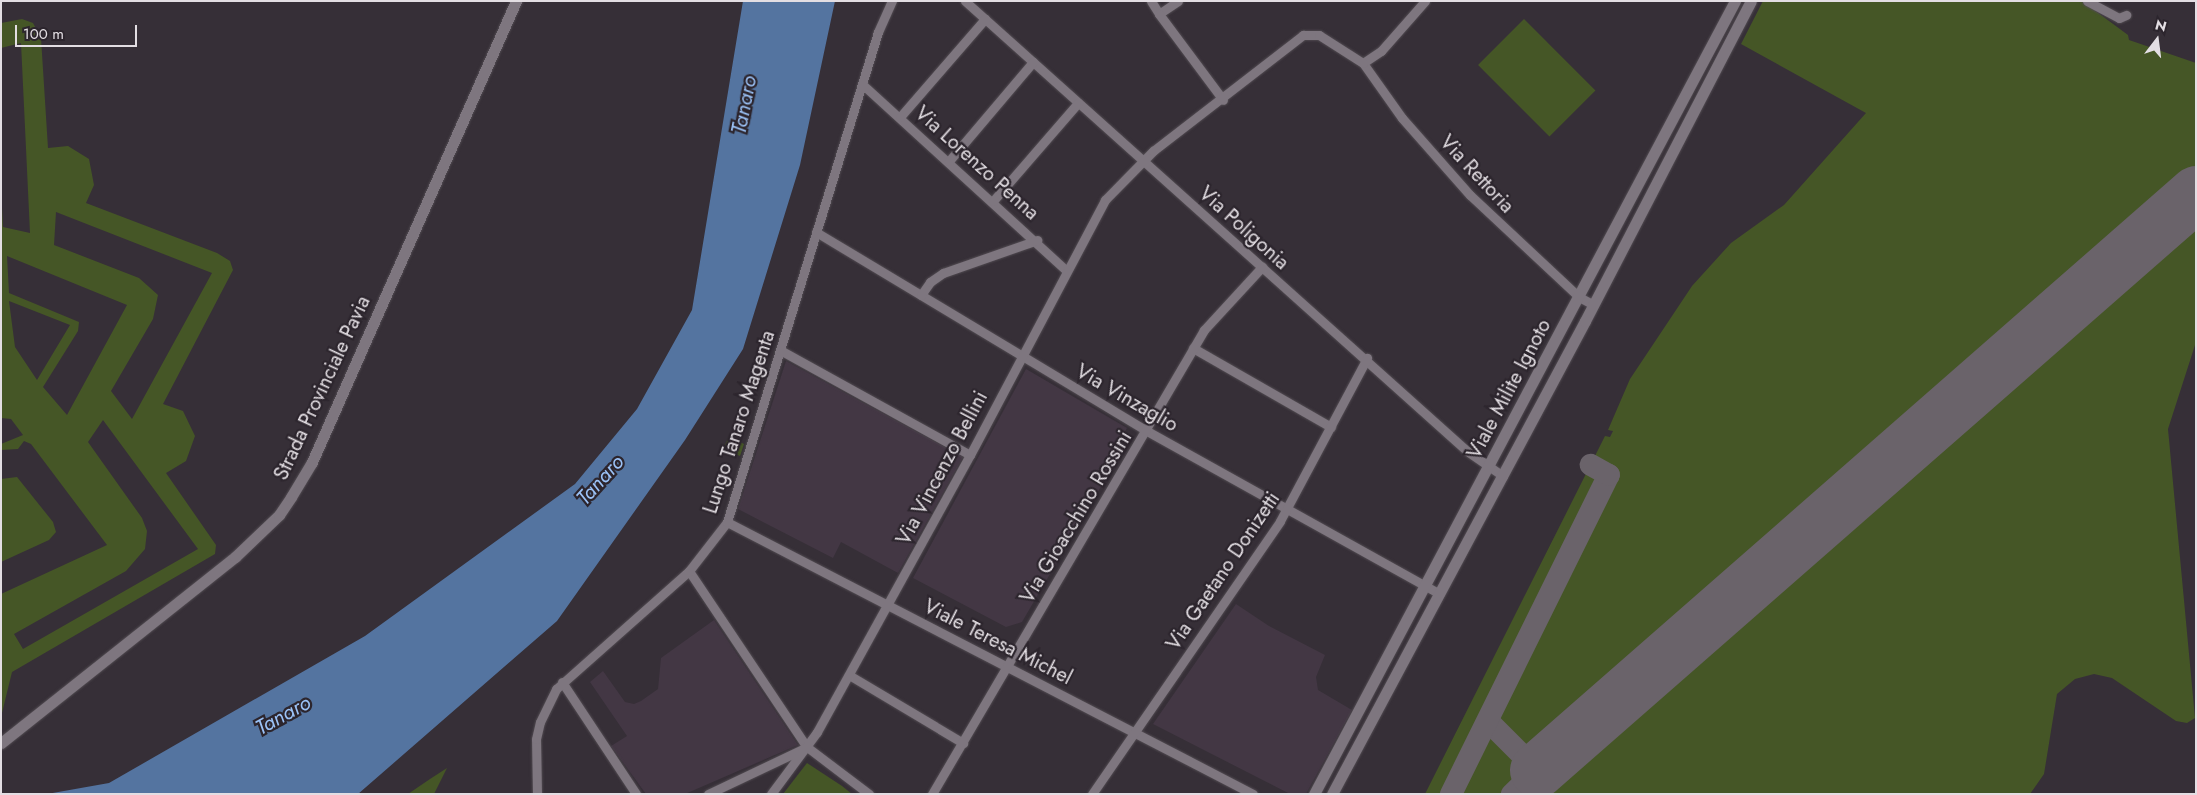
<!DOCTYPE html>
<html>
<head>
<meta charset="utf-8">
<style>
  body { margin:0 }
  #map { position:relative; width:2197px; height:795px; overflow:hidden; background:#362f37; font-family:Jost,sans-serif }
  div>[style] { position:absolute }
  .built>* { inset:0; background:#433744 }
  .green>* { inset:0; background:#455626; transform-origin:0 0 }
  .water>* { inset:0; background:#5474a0 }
  .taxiway>* { height:22px; margin:-11px; padding:0 11px; transform-origin:11px; border-radius:11px; background:#6a636a }
  .runway>* { height:55px; margin:-27.5px; padding:0 27.5px; transform-origin:27.5px; border-radius:27.5px; background:#6a636a }
  .roads { filter:drop-shadow(0 0 1px #514b51) drop-shadow(0 0 1px #514b51) }
  .street>* { height:9px; margin:-4.5px; padding:0 4.5px; transform-origin:4.5px; border-radius:4.5px; background:#7e767f }
  .secondary>* { height:11px; margin:-5.5px; padding:0 5.5px; transform-origin:5.5px; border-radius:5.5px; background:#7e767f }
  span { translate:-50% -50%; white-space:nowrap; text-align:center; line-height:1.15; -webkit-text-stroke:4.5px #2c252d; paint-order:stroke }
  .street-label { font-size:20px; color:#e3dee3 }
  .water-label { font-size:21px; color:#9bc2f7; font-style:italic }
  .frame { position:absolute; inset:0; border:2px solid #e3dee3; pointer-events:none }
  .north { position:absolute; left:2132px; top:15px; width:50px; height:50px; -webkit-text-stroke:4px #2c252d; paint-order:stroke; rotate:15deg; font-size:14px; font-weight:700; line-height:20px; text-align:center; color:#e3dee3 }
  .north::after { content:''; display:block; margin:auto; width:18px; height:22px; background:#e3dee3; clip-path:polygon(50% 0,100% 100%,50% 72%,0 100%) }
  .scale { position:absolute; left:15px; top:25px; width:122px; height:22px; box-sizing:border-box; border:2px solid #e3dee3; border-top:0; padding-left:6px; font-size:15px; line-height:18px; white-space:nowrap; color:#e3dee3; -webkit-text-stroke:4px #2c252d; paint-order:stroke }
</style>
</head>
<body>
<div id="map">
  <div class="built">
    <i style="clip-path:polygon(786px 361px,963px 457px,898px 573px,841px 542px,833px 558px,738px 509px)"></i>
    <i style="clip-path:polygon(1026px 369px,1127px 428px,1111px 456px,1117px 459px,1022px 622px,1006px 627px,913px 578px)"></i>
    <i style="clip-path:polygon(1236px 604px,1269px 626px,1325px 655px,1316px 677px,1318px 690px,1352px 710px,1306px 794px,1290px 794px,1153px 724px)"></i>
    <i style="clip-path:polygon(714px 620px,798px 745px,685px 794px,646px 794px,611px 746px,627px 736px,590px 682px,603px 671px,625px 702px,634px 704px,641px 701px,658px 689px,661px 658px)"></i>
  </div>
  <div class="green">
    <i style="clip-path:polygon(1763px 1px,2082px 1px,2128px 35px,2129px 40px,2196px 63px,2196px 342px,2168px 429px,2195px 718px,2187px 723px,2176px 721px,2112px 678px,2094px 674px,2075px 679px,2057px 694px,2044px 774px,2030px 794px,1425px 794px,1605px 436px,1610px 437px,1613px 431px,1608px 430px,1630px 379px,1692px 286px,1731px 243px,1784px 205px,1866px 113px,1741px 44px)"></i>
    <i style="clip-path:polygon(evenodd,22px 19px,33px 23px,41px 38px,48px 148px,68px 146px,89px 159px,94px 185px,86px 203px,217px 253px,230px 261px,233px 270px,163px 404px,183px 411px,195px 436px,186px 461px,166px 473px,216px 545px,215px 554px,12px 672px,1px 717px,1px 594px,107px 545px,31px 444px,24px 441px,18px 449px,1px 450px,1px 444px,23px 435px,11px 419px,1px 418px,1px 188px,3px 227px,30px 233px,21px 43px,1px 48px,1px 23px,22px 19px,56px 212px,212px 273px,132px 419px,111px 391px,153px 319px,158px 295px,139px 278px,54px 245px,56px 212px,22px 19px,7px 256px,127px 305px,67px 415px,43px 387px,78px 331px,79px 322px,9px 293px,7px 256px,22px 19px,9px 301px,70px 325px,37px 380px,15px 347px,9px 301px,22px 19px,103px 420px,198px 549px,23px 649px,14px 634px,126px 571px,145px 549px,147px 531px,142px 518px,88px 442px,103px 420px)"></i>
    <i style="left:1524px;top:19px;width:101px;height:65px;rotate:45deg"></i>
    <i style="clip-path:polygon(729px 437px,744px 444px,740px 456px,723px 449px)"></i>
    <i style="clip-path:polygon(17px 477px,53px 522px,56px 532px,49px 540px,1px 562px,1px 479px)"></i>
    <i style="clip-path:polygon(807px 763px,842px 786px,852px 794px,783px 794px)"></i>
    <i style="clip-path:polygon(447px 768px,434px 794px,408px 794px,430px 779px)"></i>
  </div>
  <div class="water">
    <i style="clip-path:polygon(743px 1px,835px 1px,800px 165px,743px 349px,685px 440px,557px 621px,358px 794px,47px 794px,109px 783px,365px 636px,575px 484px,637px 409px,692px 310px)"></i>
  </div>
  <div class="taxiway">
    <i style="left:1488px;top:721px;width:69px;rotate:45deg"></i>
    <i style="left:1537px;top:770px;width:35px;rotate:136deg"></i>
    <i style="left:1451px;top:794px;width:356px;rotate:-63.7deg"></i>
    <i style="left:1609px;top:475px;width:21px;rotate:-151deg"></i>
  </div>
  <div class="runway">
    <i style="left:1537px;top:770px;width:876px;rotate:-41.2deg"></i>
  </div>
  <div class="roads">
    <div class="street">
      <i style="left:965px;top:1px;width:674px;rotate:41.87deg"></i>
      <i style="left:1467px;top:451px;width:44px;rotate:34.8deg"></i>
      <i style="left:1151px;top:1px;width:15px;rotate:58deg"></i>
      <i style="left:1178px;top:1px;width:23px;rotate:146deg"></i>
      <i style="left:1159px;top:14px;width:107px;rotate:53.3deg"></i>
      <i style="left:2087px;top:1px;width:36px;rotate:28deg"></i>
      <i style="left:2119px;top:18px;width:8px;rotate:-23deg"></i>
      <i style="left:1363px;top:63px;width:67px;rotate:54.7deg"></i>
      <i style="left:1402px;top:118px;width:103px;rotate:48.6deg"></i>
      <i style="left:1470px;top:195px;width:149px;rotate:43.1deg"></i>
      <i style="left:1579px;top:297px;width:17px;rotate:28deg"></i>
      <i style="left:1363px;top:63px;width:22px;rotate:-34deg"></i>
      <i style="left:1381px;top:51px;width:67px;rotate:-48.7deg"></i>
      <i style="left:862px;top:84px;width:277px;rotate:42.4deg"></i>
      <i style="left:900px;top:117px;width:130px;rotate:-49.1deg"></i>
      <i style="left:949px;top:161px;width:130px;rotate:-49.7deg"></i>
      <i style="left:993px;top:201px;width:130px;rotate:-49.1deg"></i>
      <i style="left:816px;top:232px;width:386px;rotate:31deg"></i>
      <i style="left:1147px;top:431px;width:335px;rotate:29.1deg"></i>
      <i style="left:921px;top:295px;width:16px;rotate:-55deg"></i>
      <i style="left:930px;top:282px;width:16px;rotate:-35deg"></i>
      <i style="left:943px;top:273px;width:100px;rotate:-19.3deg"></i>
      <i style="left:1193px;top:348px;width:159px;rotate:29.8deg"></i>
      <i style="left:780px;top:350px;width:217px;rotate:28.9deg"></i>
      <i style="left:727px;top:522px;width:592px;rotate:27.34deg"></i>
      <i style="left:689px;top:571px;width:212px;rotate:56.2deg"></i>
      <i style="left:807px;top:747px;width:78px;rotate:37.2deg"></i>
      <i style="left:849px;top:675px;width:133px;rotate:30.8deg"></i>
      <i style="left:562px;top:682px;width:134px;rotate:56.5deg"></i>
      <i style="left:537px;top:794px;width:55px;rotate:-91deg"></i>
      <i style="left:536px;top:739px;width:17px;rotate:-77deg"></i>
      <i style="left:540px;top:722px;width:37px;rotate:-64deg"></i>
      <i style="left:556px;top:689px;width:178px;rotate:-41.6deg"></i>
      <i style="left:689px;top:571px;width:62px;rotate:-52.2deg"></i>
      <i style="left:727px;top:522px;width:513px;rotate:-72.87deg"></i>
      <i style="left:878px;top:32px;width:34px;rotate:-66deg"></i>
      <i style="left:708px;top:794px;width:107px;rotate:-25.4deg"></i>
      <i style="left:771px;top:794px;width:77px;rotate:-53.4deg"></i>
      <i style="left:817px;top:732px;width:316px;rotate:-61.1deg"></i>
      <i style="left:970px;top:455px;width:289px;rotate:-62.1deg"></i>
      <i style="left:1105px;top:200px;width:69px;rotate:-45.6deg"></i>
      <i style="left:1153px;top:151px;width:190px;rotate:-37.7deg"></i>
      <i style="left:1303px;top:35px;width:16px"></i>
      <i style="left:1319px;top:35px;width:52px;rotate:32.5deg"></i>
      <i style="left:932px;top:794px;width:538px;rotate:-59.62deg"></i>
      <i style="left:1204px;top:330px;width:86px;rotate:-47.4deg"></i>
      <i style="left:1092px;top:794px;width:331px;rotate:-55.4deg"></i>
      <i style="left:1280px;top:521px;width:185px;rotate:-61.9deg"></i>
    </div>
    <div class="secondary">
      <i style="left:1px;top:743px;width:299px;rotate:-38.5deg"></i>
      <i style="left:235px;top:557px;width:61px;rotate:-43.7deg"></i>
      <i style="left:279px;top:515px;width:22px;rotate:-56deg"></i>
      <i style="left:291px;top:497px;width:41px;rotate:-59deg"></i>
      <i style="left:312px;top:462px;width:504px;rotate:-66.13deg"></i>
      <i style="left:1314px;top:794px;width:898px;rotate:-62.04deg"></i>
      <i style="left:1332px;top:794px;width:536px;rotate:-61.86deg"></i>
      <i style="left:1585px;top:321px;width:360px;rotate:-62.6deg"></i>
    </div>
  </div>
  <div class="street-label">
    <span style="left:977px;top:163px;rotate:42deg">Via Lorenzo Penna</span>
    <span style="left:1477px;top:174px;rotate:47deg">Via Rettoria</span>
    <span style="left:1244px;top:228px;rotate:42deg">Via Poligonia</span>
    <span style="left:322px;top:388px;rotate:-65deg">Strada Provinciale Pavia</span>
    <span style="left:1509px;top:389px;rotate:-62deg">Viale Milite Ignoto</span>
    <span style="left:1127px;top:398px;rotate:30deg">Via Vinzaglio</span>
    <span style="left:739px;top:422px;rotate:-72deg">Lungo Tanaro Magenta</span>
    <span style="left:942px;top:468px;rotate:-62deg">Via Vincenzo Bellini</span>
    <span style="left:1076px;top:517px;rotate:-59deg">Via Gioacchino Rossini</span>
    <span style="left:1223px;top:571px;rotate:-56deg">Via Gaetano Donizetti</span>
    <span style="left:998px;top:642px;rotate:27deg">Viale Teresa Michel</span>
  </div>
  <div class="water-label">
    <span style="left:744px;top:105px;rotate:-79deg">Tanaro</span>
    <span style="left:600px;top:480px;rotate:-48deg">Tanaro</span>
    <span style="left:283px;top:715px;rotate:-29deg">Tanaro</span>
  </div>
  <div class="frame"></div>
  <div class="north">N</div>
  <div class="scale">100 m</div>
</div>
</body>
</html>
